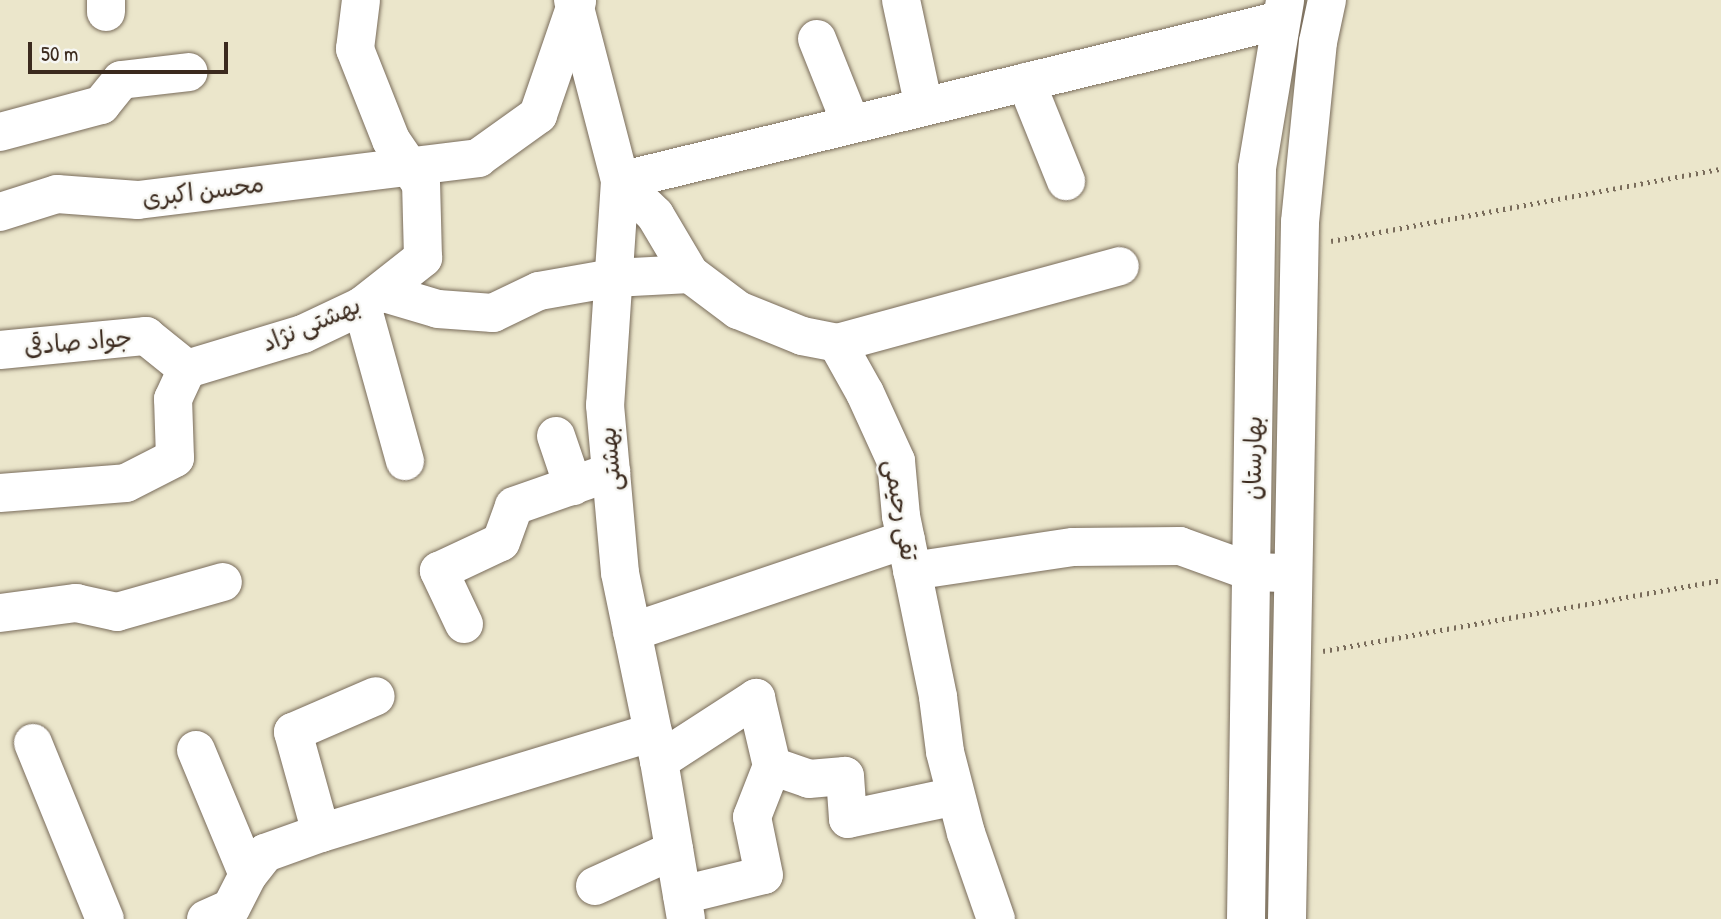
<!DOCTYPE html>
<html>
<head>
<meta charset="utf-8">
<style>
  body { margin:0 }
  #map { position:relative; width:1721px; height:919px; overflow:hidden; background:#ebe6cb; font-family:"Patrick Hand","Playpen Sans Arabic",sans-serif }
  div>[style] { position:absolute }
  .path>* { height:4.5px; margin-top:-2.25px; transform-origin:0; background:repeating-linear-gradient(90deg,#796c5b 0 2px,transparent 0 7px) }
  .roads { filter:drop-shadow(0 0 2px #796c5b) drop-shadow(0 0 2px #796c5b) }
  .minor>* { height:38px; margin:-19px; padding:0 19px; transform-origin:19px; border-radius:19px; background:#fff }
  span { translate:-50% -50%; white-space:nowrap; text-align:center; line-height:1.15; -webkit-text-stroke:5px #f6f6f2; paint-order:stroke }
  .street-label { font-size:24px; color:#3b2a1e }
  .scale { position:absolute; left:28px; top:42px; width:200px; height:32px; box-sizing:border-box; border:4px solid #3b2a1e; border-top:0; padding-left:9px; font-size:21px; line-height:24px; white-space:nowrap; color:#3b2a1e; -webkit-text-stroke:5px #f6f6f2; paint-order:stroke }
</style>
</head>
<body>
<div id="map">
  <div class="path">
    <i style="left:1331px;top:241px;width:397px;rotate:-10.5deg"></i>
    <i style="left:1323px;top:651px;width:404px;rotate:-10.1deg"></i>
  </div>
  <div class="roads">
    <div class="minor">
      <i style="left:573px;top:0;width:187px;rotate:75.4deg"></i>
      <i style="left:620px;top:181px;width:225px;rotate:93.8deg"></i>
      <i style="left:605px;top:405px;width:67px;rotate:84.9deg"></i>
      <i style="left:611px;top:472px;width:101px;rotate:84.9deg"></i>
      <i style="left:620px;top:573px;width:192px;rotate:78.3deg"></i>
      <i style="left:659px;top:761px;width:160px;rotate:80.3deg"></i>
      <i style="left:901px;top:0;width:109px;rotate:77.9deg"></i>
      <i style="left:106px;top:12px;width:12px;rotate:-90deg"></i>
      <i style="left:817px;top:39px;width:92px;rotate:68.2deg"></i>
      <i style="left:1026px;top:82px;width:107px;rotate:68deg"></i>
      <i style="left:0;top:132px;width:105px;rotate:-15deg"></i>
      <i style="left:101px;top:105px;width:32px;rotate:-51deg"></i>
      <i style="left:121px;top:80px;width:68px;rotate:-6.7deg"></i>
      <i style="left:620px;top:181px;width:49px;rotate:44.2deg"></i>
      <i style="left:655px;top:215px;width:69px;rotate:59.3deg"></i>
      <i style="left:690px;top:274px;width:60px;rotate:36.9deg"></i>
      <i style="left:738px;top:310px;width:69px;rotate:22.1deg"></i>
      <i style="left:802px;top:336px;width:36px;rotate:11deg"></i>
      <i style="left:837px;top:343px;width:57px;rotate:60.8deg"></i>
      <i style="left:865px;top:393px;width:75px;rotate:65.5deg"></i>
      <i style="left:896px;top:461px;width:55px;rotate:84.8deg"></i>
      <i style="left:901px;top:516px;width:185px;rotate:78.4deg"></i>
      <i style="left:938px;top:697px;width:55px;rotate:82.7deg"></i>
      <i style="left:945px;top:752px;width:84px;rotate:75.5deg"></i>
      <i style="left:966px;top:833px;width:91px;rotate:70.8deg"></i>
      <i style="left:620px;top:181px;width:680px;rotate:-13.69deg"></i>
      <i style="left:0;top:212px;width:60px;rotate:-17.5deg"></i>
      <i style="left:57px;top:194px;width:81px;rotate:4.2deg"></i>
      <i style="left:138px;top:200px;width:343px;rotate:-7deg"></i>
      <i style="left:478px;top:158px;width:74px;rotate:-35.6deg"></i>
      <i style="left:538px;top:115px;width:120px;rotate:-71deg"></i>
      <i style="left:381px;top:292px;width:59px;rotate:16.6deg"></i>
      <i style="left:438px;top:309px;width:55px;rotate:4.2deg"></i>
      <i style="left:493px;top:313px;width:51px;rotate:-25.6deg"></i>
      <i style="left:539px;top:291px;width:75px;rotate:-10deg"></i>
      <i style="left:613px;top:278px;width:77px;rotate:-3deg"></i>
      <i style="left:362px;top:306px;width:161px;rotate:74.5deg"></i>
      <i style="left:837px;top:343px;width:293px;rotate:-15.2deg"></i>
      <i style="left:0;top:350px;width:147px;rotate:-5.5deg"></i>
      <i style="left:146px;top:336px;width:53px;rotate:38.8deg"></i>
      <i style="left:556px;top:436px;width:53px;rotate:71.2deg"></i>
      <i style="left:0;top:493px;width:126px;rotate:-4.5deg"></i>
      <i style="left:126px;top:483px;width:55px;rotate:-27deg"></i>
      <i style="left:175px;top:458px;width:59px;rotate:-91.9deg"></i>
      <i style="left:173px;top:399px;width:33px;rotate:-65deg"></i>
      <i style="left:187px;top:369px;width:121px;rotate:-16.8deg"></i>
      <i style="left:303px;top:334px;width:65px;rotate:-25.4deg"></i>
      <i style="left:362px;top:306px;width:78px;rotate:-38.2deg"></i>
      <i style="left:423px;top:258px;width:74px;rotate:-91.5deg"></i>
      <i style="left:421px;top:184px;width:53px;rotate:-124.3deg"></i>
      <i style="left:391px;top:140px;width:98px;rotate:-111.6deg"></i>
      <i style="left:355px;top:49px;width:49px;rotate:-83deg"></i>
      <i style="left:912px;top:571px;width:163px;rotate:-8.5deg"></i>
      <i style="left:1073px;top:547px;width:107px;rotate:-0.5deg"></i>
      <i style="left:1180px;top:546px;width:77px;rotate:19.9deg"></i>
      <i style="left:1252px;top:572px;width:24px;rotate:2deg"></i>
      <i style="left:0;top:613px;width:77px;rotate:-7.5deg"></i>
      <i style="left:76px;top:603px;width:42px;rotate:12.4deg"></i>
      <i style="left:117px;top:612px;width:110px;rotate:-15.8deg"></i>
      <i style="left:464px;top:624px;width:59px;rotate:-115.3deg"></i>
      <i style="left:439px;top:571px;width:68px;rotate:-25.1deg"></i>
      <i style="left:501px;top:542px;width:38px;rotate:-70deg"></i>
      <i style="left:514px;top:506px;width:103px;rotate:-19.3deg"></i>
      <i style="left:632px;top:632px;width:289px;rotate:-18.7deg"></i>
      <i style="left:33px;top:743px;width:190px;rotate:67.8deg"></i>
      <i style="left:196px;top:750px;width:135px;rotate:67.4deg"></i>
      <i style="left:659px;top:761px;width:116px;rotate:-33deg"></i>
      <i style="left:756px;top:698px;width:70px;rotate:76.8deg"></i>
      <i style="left:772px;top:766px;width:39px;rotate:19deg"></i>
      <i style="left:809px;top:779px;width:36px;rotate:-5deg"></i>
      <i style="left:845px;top:776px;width:43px;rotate:86deg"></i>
      <i style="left:848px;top:819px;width:110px;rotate:-12deg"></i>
      <i style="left:321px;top:833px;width:105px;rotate:-105.5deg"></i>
      <i style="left:293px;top:732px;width:90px;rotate:-23.4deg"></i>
      <i style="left:595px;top:886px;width:87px;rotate:-24.5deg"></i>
      <i style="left:682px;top:895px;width:84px;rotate:-13.7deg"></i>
      <i style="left:764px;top:875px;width:59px;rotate:-101.7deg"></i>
      <i style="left:752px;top:817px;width:55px;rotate:-68.6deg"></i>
      <i style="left:206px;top:919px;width:27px;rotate:-24deg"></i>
      <i style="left:231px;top:908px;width:37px;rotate:-63deg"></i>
      <i style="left:248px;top:875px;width:28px;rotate:-52deg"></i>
      <i style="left:265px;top:853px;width:59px;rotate:-19.7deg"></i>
      <i style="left:321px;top:833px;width:347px;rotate:-16.9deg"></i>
      <i style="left:1246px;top:919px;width:751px;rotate:-89.16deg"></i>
      <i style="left:1257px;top:168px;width:170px;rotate:-80.5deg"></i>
      <i style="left:1287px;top:919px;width:697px;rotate:-88.93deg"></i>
      <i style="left:1300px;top:222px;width:181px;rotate:-84.3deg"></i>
      <i style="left:1318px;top:42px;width:43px;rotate:-77.9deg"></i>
    </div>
  </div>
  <div class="street-label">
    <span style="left:203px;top:191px;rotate:-7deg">محسن اکبری</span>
    <span style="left:311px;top:324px;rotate:-23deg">بهشتی نژاد</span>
    <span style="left:78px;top:342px;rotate:-5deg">جواد صادقی</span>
    <span style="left:1253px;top:458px;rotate:-89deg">بهارستان</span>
    <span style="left:610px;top:459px;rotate:-95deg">بهشتی</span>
    <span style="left:901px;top:510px;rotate:80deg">تقی رحیمی</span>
  </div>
  <div class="scale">50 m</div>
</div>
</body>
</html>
